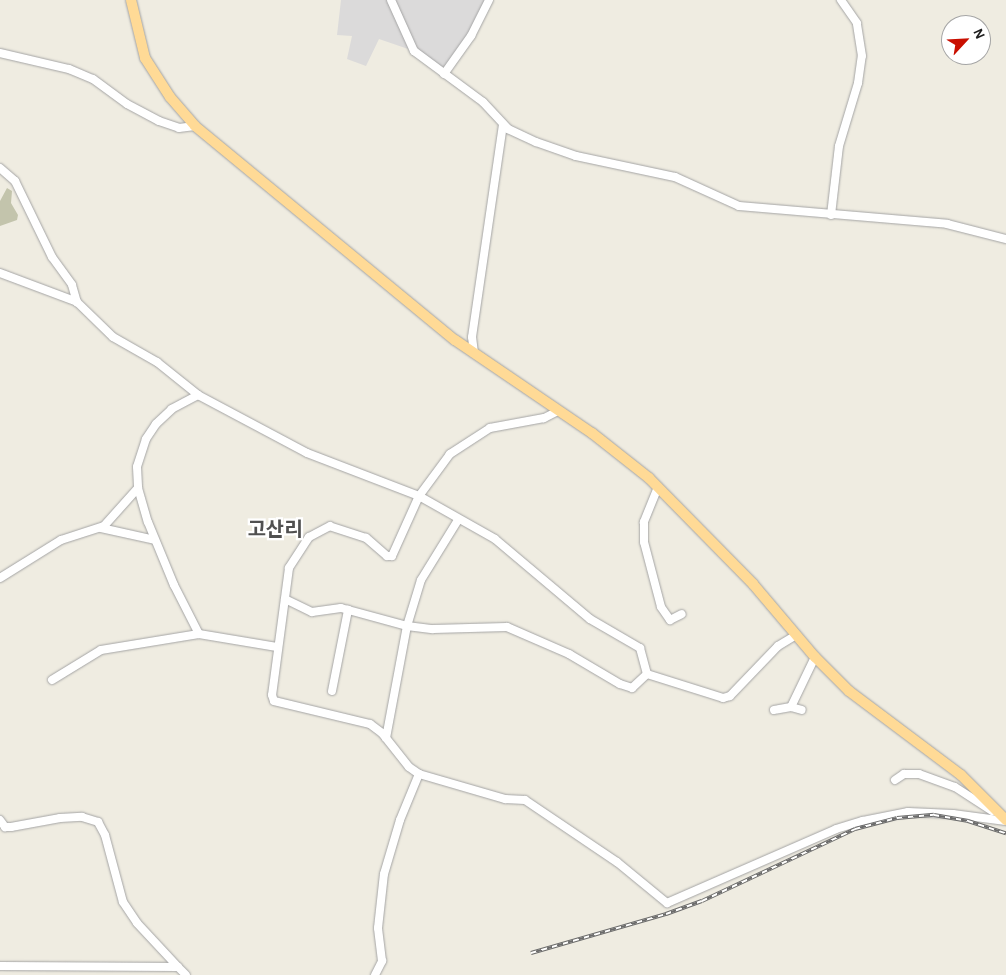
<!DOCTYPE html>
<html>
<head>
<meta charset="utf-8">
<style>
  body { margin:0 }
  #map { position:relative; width:1006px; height:975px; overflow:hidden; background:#efece1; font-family:"Alegreya Sans","Noto Sans KR",sans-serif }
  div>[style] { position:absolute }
  .residential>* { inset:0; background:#dbdada }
  .construction>* { inset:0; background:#c3c4ac }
  .roads { filter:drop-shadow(0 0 1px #a4a4a4) drop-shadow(0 0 1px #a4a4a4) }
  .minor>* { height:8px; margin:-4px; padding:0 4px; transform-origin:4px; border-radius:4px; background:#fff }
  .major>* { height:10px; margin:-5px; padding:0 5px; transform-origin:5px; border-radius:5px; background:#ffda96 }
  .rail>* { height:4px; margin-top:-2px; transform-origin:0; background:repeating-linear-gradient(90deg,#fff 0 5.5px,#6b6b6b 0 11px); box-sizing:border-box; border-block:1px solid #6b6b6b }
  span { translate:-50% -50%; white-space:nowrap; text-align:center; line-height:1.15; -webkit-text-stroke:4.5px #fff; paint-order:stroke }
  .quarter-label { font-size:20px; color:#505050; font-weight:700 }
  .north { position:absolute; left:941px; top:15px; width:50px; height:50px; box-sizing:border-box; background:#fff; border:1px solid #a5a5a5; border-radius:50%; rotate:65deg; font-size:14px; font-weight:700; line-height:20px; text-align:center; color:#1d1d1d }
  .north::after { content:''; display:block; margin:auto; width:18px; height:22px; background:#c90f00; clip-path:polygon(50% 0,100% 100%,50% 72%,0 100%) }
</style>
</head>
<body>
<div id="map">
  <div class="residential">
    <i style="clip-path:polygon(341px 0,491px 0,444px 74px,414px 51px,379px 39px,366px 66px,347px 59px,352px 36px,337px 35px)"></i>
  </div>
  <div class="construction">
    <i style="clip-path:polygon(7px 188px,12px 191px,11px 203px,18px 215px,17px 220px,0 226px,0 201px)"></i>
  </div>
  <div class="roads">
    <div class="minor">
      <i style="left:391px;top:0;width:56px;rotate:65.7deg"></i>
      <i style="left:414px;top:51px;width:86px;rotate:36.5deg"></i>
      <i style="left:483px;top:102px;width:37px;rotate:47deg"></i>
      <i style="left:508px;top:129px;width:31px;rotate:25deg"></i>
      <i style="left:536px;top:142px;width:42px;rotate:19.3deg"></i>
      <i style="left:576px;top:156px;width:101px;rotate:12deg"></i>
      <i style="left:675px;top:177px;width:70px;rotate:24.4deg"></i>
      <i style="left:739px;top:206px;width:209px;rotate:4.9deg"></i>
      <i style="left:947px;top:224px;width:61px;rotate:14.3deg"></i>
      <i style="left:0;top:53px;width:71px;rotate:13.1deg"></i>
      <i style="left:69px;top:69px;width:26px;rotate:23deg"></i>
      <i style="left:93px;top:79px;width:42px;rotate:36.3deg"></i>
      <i style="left:127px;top:104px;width:36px;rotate:28deg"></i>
      <i style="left:159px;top:121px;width:21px;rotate:19deg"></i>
      <i style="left:179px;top:128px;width:16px;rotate:-7deg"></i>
      <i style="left:444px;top:74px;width:47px;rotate:-54.6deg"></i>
      <i style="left:471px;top:36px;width:40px;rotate:-63.4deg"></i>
      <i style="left:0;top:168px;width:20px;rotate:41deg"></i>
      <i style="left:15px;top:181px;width:85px;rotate:64deg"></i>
      <i style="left:52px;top:257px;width:34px;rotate:54deg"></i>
      <i style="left:72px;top:285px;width:18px;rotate:74deg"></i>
      <i style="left:77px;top:302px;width:50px;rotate:44.2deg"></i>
      <i style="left:113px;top:337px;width:51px;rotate:29.6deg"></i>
      <i style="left:157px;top:362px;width:53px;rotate:38.8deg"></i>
      <i style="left:198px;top:395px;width:123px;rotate:28deg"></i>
      <i style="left:307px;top:453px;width:120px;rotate:21deg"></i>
      <i style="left:419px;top:496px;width:87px;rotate:29.5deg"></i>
      <i style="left:495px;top:539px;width:124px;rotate:40.1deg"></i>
      <i style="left:590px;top:619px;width:58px;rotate:30.1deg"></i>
      <i style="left:640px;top:648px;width:27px;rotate:75deg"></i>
      <i style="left:831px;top:215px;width:69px;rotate:-83.4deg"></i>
      <i style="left:839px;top:146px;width:66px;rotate:-73.2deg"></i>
      <i style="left:858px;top:83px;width:27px;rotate:-82deg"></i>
      <i style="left:862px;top:56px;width:33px;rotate:-99deg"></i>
      <i style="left:857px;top:23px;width:28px;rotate:-125deg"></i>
      <i style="left:0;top:273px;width:82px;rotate:20.6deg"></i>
      <i style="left:474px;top:353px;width:16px;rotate:-97deg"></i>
      <i style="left:472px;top:337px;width:215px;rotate:-81.7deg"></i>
      <i style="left:198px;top:395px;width:30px;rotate:152deg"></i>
      <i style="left:172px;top:409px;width:22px;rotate:137deg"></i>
      <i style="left:156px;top:424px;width:18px;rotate:124deg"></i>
      <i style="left:146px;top:439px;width:29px;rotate:108deg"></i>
      <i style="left:137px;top:467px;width:21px;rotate:87deg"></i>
      <i style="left:138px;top:488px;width:35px;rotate:74deg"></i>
      <i style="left:148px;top:522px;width:68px;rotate:67.6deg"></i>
      <i style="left:174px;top:585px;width:55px;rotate:63deg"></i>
      <i style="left:558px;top:411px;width:16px;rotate:153deg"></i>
      <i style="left:544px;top:418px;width:55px;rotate:169.5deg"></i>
      <i style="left:490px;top:428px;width:48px;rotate:147deg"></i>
      <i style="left:450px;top:454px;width:52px;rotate:126.4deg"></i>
      <i style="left:419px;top:496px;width:66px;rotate:114.2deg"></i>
      <i style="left:392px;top:556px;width:5px;rotate:180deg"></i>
      <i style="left:387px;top:556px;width:28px;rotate:-139deg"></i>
      <i style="left:366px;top:538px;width:38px;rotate:-162deg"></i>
      <i style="left:330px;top:526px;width:24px;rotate:152deg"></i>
      <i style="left:309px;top:537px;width:37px;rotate:123deg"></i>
      <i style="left:289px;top:568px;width:128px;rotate:97.6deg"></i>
      <i style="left:272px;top:695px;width:6px;rotate:72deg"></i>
      <i style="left:274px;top:701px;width:99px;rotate:13.5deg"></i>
      <i style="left:370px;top:724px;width:15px;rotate:37deg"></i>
      <i style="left:382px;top:733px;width:43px;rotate:51.5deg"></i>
      <i style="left:409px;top:767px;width:12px;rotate:35deg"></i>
      <i style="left:419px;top:774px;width:90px;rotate:16.2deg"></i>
      <i style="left:505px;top:799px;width:20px;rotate:3deg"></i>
      <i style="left:525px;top:800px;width:111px;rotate:34deg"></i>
      <i style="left:617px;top:862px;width:65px;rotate:39.4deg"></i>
      <i style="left:667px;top:903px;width:184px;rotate:-23.6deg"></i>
      <i style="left:836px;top:829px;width:28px;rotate:-17deg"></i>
      <i style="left:863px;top:821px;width:46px;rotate:-11.3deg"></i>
      <i style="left:908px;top:812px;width:45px;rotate:2.5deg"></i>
      <i style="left:953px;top:814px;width:53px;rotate:7.5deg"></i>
      <i style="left:658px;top:487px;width:38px;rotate:112deg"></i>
      <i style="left:644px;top:522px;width:20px;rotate:90deg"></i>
      <i style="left:644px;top:542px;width:67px;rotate:75.3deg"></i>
      <i style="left:661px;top:607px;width:16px;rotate:55deg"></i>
      <i style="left:670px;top:620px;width:13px;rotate:-27deg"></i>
      <i style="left:101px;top:528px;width:55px;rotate:12.5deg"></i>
      <i style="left:0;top:578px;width:72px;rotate:-31.9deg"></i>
      <i style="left:61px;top:540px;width:45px;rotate:-18deg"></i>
      <i style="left:104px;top:526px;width:51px;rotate:-48.2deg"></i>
      <i style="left:285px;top:599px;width:30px;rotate:26deg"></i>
      <i style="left:312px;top:612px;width:29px;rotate:-8deg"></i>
      <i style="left:341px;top:608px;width:68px;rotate:15.3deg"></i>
      <i style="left:407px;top:626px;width:26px;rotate:7deg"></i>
      <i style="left:433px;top:629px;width:74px;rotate:-1.5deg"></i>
      <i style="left:507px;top:627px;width:68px;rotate:23.5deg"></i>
      <i style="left:569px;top:654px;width:59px;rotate:30.5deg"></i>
      <i style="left:620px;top:684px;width:13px;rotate:18deg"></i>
      <i style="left:632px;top:688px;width:21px;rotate:-43deg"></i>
      <i style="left:647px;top:674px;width:80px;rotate:17.5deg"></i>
      <i style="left:723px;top:698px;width:7px;rotate:-16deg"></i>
      <i style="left:730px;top:696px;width:69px;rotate:-46.2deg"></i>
      <i style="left:778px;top:646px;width:21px;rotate:-31deg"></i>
      <i style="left:52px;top:680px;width:57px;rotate:-31.5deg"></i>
      <i style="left:101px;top:650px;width:99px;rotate:-9.3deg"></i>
      <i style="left:199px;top:634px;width:79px;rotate:9.5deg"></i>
      <i style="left:332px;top:691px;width:83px;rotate:-78.8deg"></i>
      <i style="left:791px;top:707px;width:11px;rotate:15deg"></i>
      <i style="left:774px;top:710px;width:17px;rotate:-10deg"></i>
      <i style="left:791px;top:707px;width:55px;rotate:-64.4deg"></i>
      <i style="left:386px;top:738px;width:114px;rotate:-79.4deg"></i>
      <i style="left:407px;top:626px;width:48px;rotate:-73.1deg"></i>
      <i style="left:421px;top:580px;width:70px;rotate:-58.3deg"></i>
      <i style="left:895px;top:780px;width:11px;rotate:-34deg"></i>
      <i style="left:904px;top:774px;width:15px"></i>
      <i style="left:919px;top:774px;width:38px;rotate:20deg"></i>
      <i style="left:955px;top:787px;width:44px;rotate:33deg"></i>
      <i style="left:0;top:820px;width:9px;rotate:54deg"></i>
      <i style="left:5px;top:827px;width:6px"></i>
      <i style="left:11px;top:827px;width:50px;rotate:-10.4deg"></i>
      <i style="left:60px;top:818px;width:22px;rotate:-3deg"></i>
      <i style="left:82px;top:817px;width:17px;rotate:17deg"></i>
      <i style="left:98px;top:822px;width:15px;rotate:62deg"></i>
      <i style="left:105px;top:835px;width:69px;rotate:75deg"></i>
      <i style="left:123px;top:902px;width:25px;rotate:56deg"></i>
      <i style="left:137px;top:923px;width:60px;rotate:47deg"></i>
      <i style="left:0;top:966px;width:178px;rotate:0.3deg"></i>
      <i style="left:178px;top:967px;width:11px;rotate:45deg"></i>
      <i style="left:375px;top:975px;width:16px;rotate:-63deg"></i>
      <i style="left:382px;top:961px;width:33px;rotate:-97deg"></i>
      <i style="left:378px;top:928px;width:54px;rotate:-83.7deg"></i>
      <i style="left:384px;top:874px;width:56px;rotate:-73.5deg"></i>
      <i style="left:400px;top:820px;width:50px;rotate:-67.6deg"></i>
    </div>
    <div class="major">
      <i style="left:131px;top:0;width:60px;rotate:76.4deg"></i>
      <i style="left:145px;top:58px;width:46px;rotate:57.3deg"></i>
      <i style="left:170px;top:97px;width:38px;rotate:49deg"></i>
      <i style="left:195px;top:126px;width:337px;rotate:39.5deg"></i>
      <i style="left:455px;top:340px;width:166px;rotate:34.2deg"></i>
      <i style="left:592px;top:433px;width:73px;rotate:38.3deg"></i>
      <i style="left:649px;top:478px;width:148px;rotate:45.5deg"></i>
      <i style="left:753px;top:584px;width:96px;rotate:49.7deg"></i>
      <i style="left:815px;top:657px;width:48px;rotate:45deg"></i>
      <i style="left:849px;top:691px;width:140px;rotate:36.9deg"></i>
      <i style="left:961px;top:775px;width:64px;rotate:45deg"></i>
    </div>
  </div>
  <div class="rail">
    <i style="left:531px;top:953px;width:141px;rotate:-16.1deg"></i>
    <i style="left:666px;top:914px;width:38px;rotate:-20deg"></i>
    <i style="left:702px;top:901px;width:169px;rotate:-25.2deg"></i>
    <i style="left:855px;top:829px;width:43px;rotate:-14.7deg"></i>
    <i style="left:897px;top:818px;width:37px;rotate:-5deg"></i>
    <i style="left:934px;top:815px;width:35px;rotate:10deg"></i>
    <i style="left:968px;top:821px;width:40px;rotate:18deg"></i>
  </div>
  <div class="quarter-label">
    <span style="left:275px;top:530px">고산리</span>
  </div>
  <div class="north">N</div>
</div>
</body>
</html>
